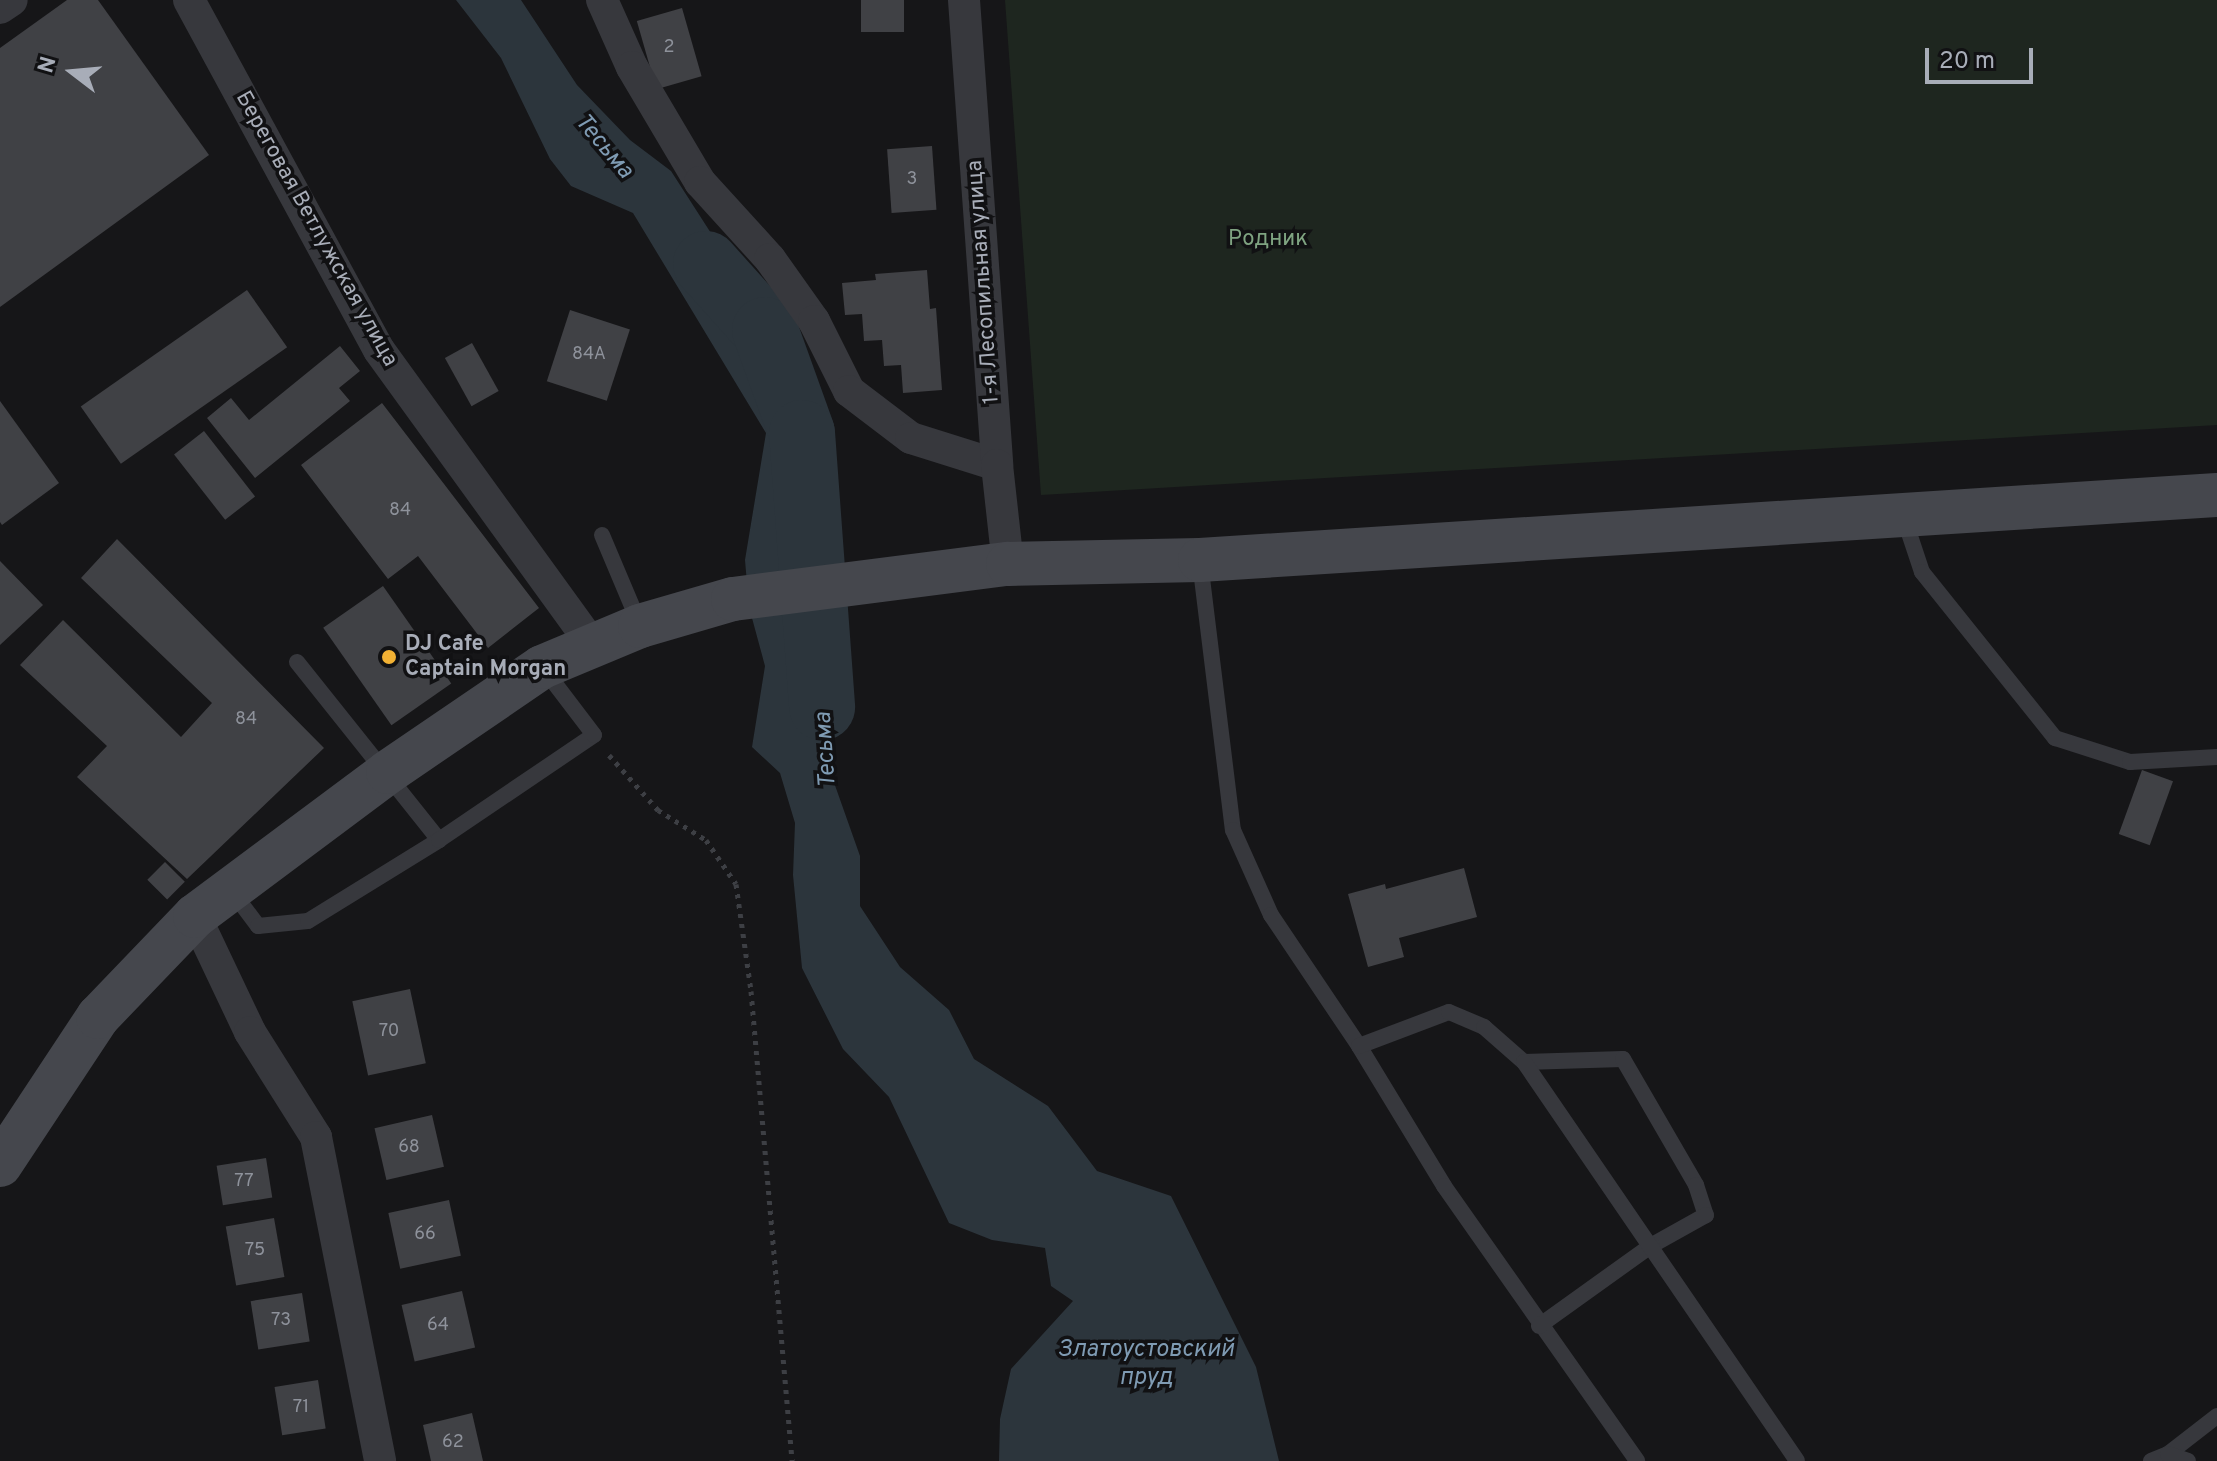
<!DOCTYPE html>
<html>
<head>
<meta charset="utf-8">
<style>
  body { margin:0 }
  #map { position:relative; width:2217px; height:1461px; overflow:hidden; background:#161618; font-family:Overpass,sans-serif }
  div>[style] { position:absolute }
  .green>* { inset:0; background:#1e261f }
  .water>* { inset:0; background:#2c353c }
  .river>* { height:66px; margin:-33px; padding:0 33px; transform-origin:33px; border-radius:33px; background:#2c353c }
  .building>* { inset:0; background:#404145; transform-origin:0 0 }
  .path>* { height:5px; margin-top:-2.5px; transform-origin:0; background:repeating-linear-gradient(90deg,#3d3f44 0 4px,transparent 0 10px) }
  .service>* { height:16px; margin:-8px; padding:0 8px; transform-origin:8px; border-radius:8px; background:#37383d }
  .minor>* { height:32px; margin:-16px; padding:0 16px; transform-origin:16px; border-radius:16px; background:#37383d }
  .secondary>* { height:44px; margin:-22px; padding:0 22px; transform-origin:22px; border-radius:22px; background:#45474d }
  .dots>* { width:22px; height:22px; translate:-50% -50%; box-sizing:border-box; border:4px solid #111113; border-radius:50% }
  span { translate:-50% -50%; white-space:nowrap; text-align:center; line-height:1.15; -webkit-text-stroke:7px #111113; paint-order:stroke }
  .number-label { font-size:18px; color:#8e929b }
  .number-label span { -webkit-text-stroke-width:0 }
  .street-label { font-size:22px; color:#a8adb8 }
  .park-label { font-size:22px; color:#7fa381 }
  .poi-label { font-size:22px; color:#a8adb8; font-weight:700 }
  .left { translate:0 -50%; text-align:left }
  .water-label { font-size:24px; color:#7f9bb3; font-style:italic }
  .north { position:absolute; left:32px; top:32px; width:80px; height:80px; -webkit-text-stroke:6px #111113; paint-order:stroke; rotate:286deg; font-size:22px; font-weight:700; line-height:32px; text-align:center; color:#a8adb8 }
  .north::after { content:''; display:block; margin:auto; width:28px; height:36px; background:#a8adb8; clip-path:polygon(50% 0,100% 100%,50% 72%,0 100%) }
  .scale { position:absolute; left:1925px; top:48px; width:108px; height:36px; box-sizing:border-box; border:4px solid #a8adb8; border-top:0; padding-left:10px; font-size:24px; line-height:28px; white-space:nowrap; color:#a8adb8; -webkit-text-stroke:6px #111113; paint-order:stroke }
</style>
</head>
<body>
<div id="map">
  <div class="green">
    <i style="clip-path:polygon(1005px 0,2217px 0,2217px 425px,1041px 495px)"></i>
  </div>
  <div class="water">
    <i style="clip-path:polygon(456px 0,521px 0,577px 85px,630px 140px,671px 171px,727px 258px,758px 284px,766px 333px,776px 360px,791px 381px,803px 482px,802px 531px,813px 608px,829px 677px,827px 725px,831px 774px,860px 856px,860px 906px,900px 967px,949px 1010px,974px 1059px,1048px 1106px,1097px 1171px,1171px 1196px,1256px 1367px,1279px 1461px,999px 1461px,1000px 1419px,1011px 1369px,1073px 1301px,1051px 1286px,1045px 1248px,992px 1240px,949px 1223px,889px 1097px,843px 1049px,802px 968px,793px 875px,795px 823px,780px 773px,752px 747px,765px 666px,749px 607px,745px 560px,766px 433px,633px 213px,571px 186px,550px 159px,501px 58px)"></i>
  </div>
  <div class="river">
    <i style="left:706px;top:264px;width:89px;rotate:48.2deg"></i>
    <i style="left:765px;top:330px;width:109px;rotate:70.2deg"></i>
    <i style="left:802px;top:433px;width:275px;rotate:85.8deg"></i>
  </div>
  <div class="building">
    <i style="clip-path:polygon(67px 0,98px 0,209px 155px,0 307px,0 48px)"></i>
    <i style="left:861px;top:0;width:43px;height:32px"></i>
    <i style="left:682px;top:8px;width:71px;height:47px;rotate:74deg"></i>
    <i style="left:932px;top:146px;width:64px;height:45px;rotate:86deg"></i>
    <i style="clip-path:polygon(927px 270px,930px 309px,936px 308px,942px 390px,903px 393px,901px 365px,884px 366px,882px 340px,864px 341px,862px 314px,845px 315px,842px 283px,876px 280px,875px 274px)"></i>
    <i style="left:247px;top:290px;width:70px;height:203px;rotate:55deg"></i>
    <i style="left:570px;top:310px;width:63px;height:75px;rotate:18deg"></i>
    <i style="left:472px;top:343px;width:55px;height:31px;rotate:61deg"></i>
    <i style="clip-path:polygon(340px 346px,360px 371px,339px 388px,350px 401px,255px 478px,207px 418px,231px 398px,249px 420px)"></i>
    <i style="clip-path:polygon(0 401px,59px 483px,2px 525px,0 522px)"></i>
    <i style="clip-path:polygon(382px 403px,539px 608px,488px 648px,418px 556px,388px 579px,301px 465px)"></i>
    <i style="left:204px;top:431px;width:83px;height:38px;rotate:52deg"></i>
    <i style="clip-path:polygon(117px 539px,324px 748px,187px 879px,77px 777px,107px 746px,20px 665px,63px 620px,181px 737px,212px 703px,81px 578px)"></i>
    <i style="clip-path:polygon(0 561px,43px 605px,0 645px)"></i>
    <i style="left:383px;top:586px;width:119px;height:73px;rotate:55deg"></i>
    <i style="left:2142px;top:770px;width:33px;height:68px;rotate:20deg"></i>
    <i style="left:165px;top:862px;width:28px;height:25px;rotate:45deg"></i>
    <i style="clip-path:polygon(1464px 868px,1477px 917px,1399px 938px,1404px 957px,1368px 967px,1348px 894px,1385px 884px,1386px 889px)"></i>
    <i style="left:410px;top:989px;width:76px;height:59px;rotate:78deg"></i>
    <i style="left:432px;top:1115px;width:53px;height:59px;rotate:77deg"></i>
    <i style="left:266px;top:1158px;width:40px;height:50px;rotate:81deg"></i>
    <i style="left:449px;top:1200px;width:57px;height:62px;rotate:78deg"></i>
    <i style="left:274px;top:1218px;width:60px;height:49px;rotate:80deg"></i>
    <i style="left:462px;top:1291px;width:58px;height:62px;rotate:77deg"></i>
    <i style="left:302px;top:1293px;width:49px;height:52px;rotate:81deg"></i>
    <i style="left:318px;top:1380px;width:49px;height:44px;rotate:81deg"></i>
    <i style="clip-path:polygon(472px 1413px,483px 1461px,431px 1461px,423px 1425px)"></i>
  </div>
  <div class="path">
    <i style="left:609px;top:755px;width:74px;rotate:48.3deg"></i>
    <i style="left:658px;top:810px;width:57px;rotate:32deg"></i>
    <i style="left:706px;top:840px;width:53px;rotate:55.7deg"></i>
    <i style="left:736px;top:884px;width:108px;rotate:82deg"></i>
    <i style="left:751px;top:991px;width:472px;rotate:85deg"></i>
  </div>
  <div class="service">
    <i style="left:1904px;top:518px;width:57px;rotate:71.6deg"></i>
    <i style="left:1922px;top:572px;width:213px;rotate:51.3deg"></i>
    <i style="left:2055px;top:738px;width:79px;rotate:17.7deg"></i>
    <i style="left:2130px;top:762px;width:87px;rotate:-3.3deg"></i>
    <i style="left:602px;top:535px;width:98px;rotate:67.1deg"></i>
    <i style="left:1200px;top:562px;width:270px;rotate:83deg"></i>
    <i style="left:1233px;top:830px;width:93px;rotate:65.9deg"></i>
    <i style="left:1271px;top:915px;width:158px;rotate:56.1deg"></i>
    <i style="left:1359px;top:1046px;width:164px;rotate:58.7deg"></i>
    <i style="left:1444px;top:1186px;width:336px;rotate:54.9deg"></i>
    <i style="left:297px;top:662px;width:228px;rotate:51.4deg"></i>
    <i style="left:231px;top:890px;width:45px;rotate:53.1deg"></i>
    <i style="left:258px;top:926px;width:50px;rotate:-5.7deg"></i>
    <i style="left:308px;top:921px;width:154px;rotate:-31.7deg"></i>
    <i style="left:439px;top:840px;width:187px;rotate:-34.1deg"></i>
    <i style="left:594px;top:735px;width:84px;rotate:-127.3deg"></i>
    <i style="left:1359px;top:1046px;width:96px;rotate:-20.7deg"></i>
    <i style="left:1449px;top:1012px;width:38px;rotate:23deg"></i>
    <i style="left:1484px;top:1027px;width:53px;rotate:41.2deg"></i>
    <i style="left:1524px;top:1062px;width:99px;rotate:-1.7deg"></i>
    <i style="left:1623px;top:1059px;width:146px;rotate:59.9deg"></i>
    <i style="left:1696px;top:1185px;width:32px;rotate:72deg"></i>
    <i style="left:1706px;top:1215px;width:62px;rotate:150.9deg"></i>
    <i style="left:1652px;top:1245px;width:139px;rotate:144.4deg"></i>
    <i style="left:1524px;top:1062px;width:483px;rotate:55.6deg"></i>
    <i style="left:2168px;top:1454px;width:62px;rotate:-37.8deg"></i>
    <i style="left:2151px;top:1461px;width:18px;rotate:-22deg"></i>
    <i style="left:2168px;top:1454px;width:21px;rotate:19deg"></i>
  </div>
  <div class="minor">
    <i style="left:189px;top:0;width:398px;rotate:61.5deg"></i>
    <i style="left:379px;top:350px;width:365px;rotate:54.1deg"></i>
    <i style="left:602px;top:0;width:73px;rotate:65.9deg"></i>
    <i style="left:632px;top:67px;width:134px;rotate:59.4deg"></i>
    <i style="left:700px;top:182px;width:104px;rotate:47.7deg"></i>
    <i style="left:770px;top:259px;width:76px;rotate:54.6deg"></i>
    <i style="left:814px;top:321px;width:78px;rotate:63.4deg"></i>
    <i style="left:849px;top:391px;width:78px;rotate:37.2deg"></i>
    <i style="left:911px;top:438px;width:90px;rotate:17.4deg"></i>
    <i style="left:964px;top:0;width:466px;rotate:85.9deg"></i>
    <i style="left:997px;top:465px;width:100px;rotate:83.7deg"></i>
    <i style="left:0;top:8px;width:14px;rotate:-34deg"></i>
    <i style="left:195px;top:916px;width:128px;rotate:64.6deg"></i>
    <i style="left:250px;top:1032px;width:124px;rotate:57.8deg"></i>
    <i style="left:316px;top:1137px;width:330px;rotate:78.8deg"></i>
  </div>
  <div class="secondary">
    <i style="left:0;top:1165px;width:178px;rotate:-56.5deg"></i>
    <i style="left:98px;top:1017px;width:140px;rotate:-46.2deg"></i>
    <i style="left:195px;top:916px;width:241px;rotate:-36.7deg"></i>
    <i style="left:388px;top:772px;width:186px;rotate:-34.3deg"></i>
    <i style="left:542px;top:667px;width:106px;rotate:-22.7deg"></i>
    <i style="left:640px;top:626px;width:97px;rotate:-16.2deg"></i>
    <i style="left:733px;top:599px;width:277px;rotate:-7.3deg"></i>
    <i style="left:1008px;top:564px;width:192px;rotate:-1.2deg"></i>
    <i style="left:1200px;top:560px;width:1019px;rotate:-3.66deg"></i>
  </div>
  <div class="dots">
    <i style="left:389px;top:657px;background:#f2b134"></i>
  </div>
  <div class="number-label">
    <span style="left:669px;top:48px">2</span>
    <span style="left:912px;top:180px">3</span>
    <span style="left:589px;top:355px">84А</span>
    <span style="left:400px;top:511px">84</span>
    <span style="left:246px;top:720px">84</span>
    <span style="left:389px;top:1032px">70</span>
    <span style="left:409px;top:1148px">68</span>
    <span style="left:244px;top:1182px">77</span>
    <span style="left:425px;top:1235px">66</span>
    <span style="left:255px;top:1251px">75</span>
    <span style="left:281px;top:1321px">73</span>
    <span style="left:438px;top:1326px">64</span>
    <span style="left:301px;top:1408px">71</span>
    <span style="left:453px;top:1443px">62</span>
  </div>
  <div class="street-label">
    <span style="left:316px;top:229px;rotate:61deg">Береговая Ветлужская улица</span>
    <span style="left:984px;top:282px;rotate:-94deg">1-я Лесопильная улица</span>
  </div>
  <div class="park-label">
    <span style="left:1268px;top:240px">Родник</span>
  </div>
  <div class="poi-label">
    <span class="left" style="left:405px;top:657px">DJ Cafe<br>Captain Morgan</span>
  </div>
  <div class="water-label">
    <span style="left:603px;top:147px;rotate:50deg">Тесьма</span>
    <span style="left:827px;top:750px;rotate:-94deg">Тесьма</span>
    <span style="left:1146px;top:1365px">Златоустовский<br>пруд</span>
  </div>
  <div class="north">N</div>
  <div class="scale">20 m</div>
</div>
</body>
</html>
